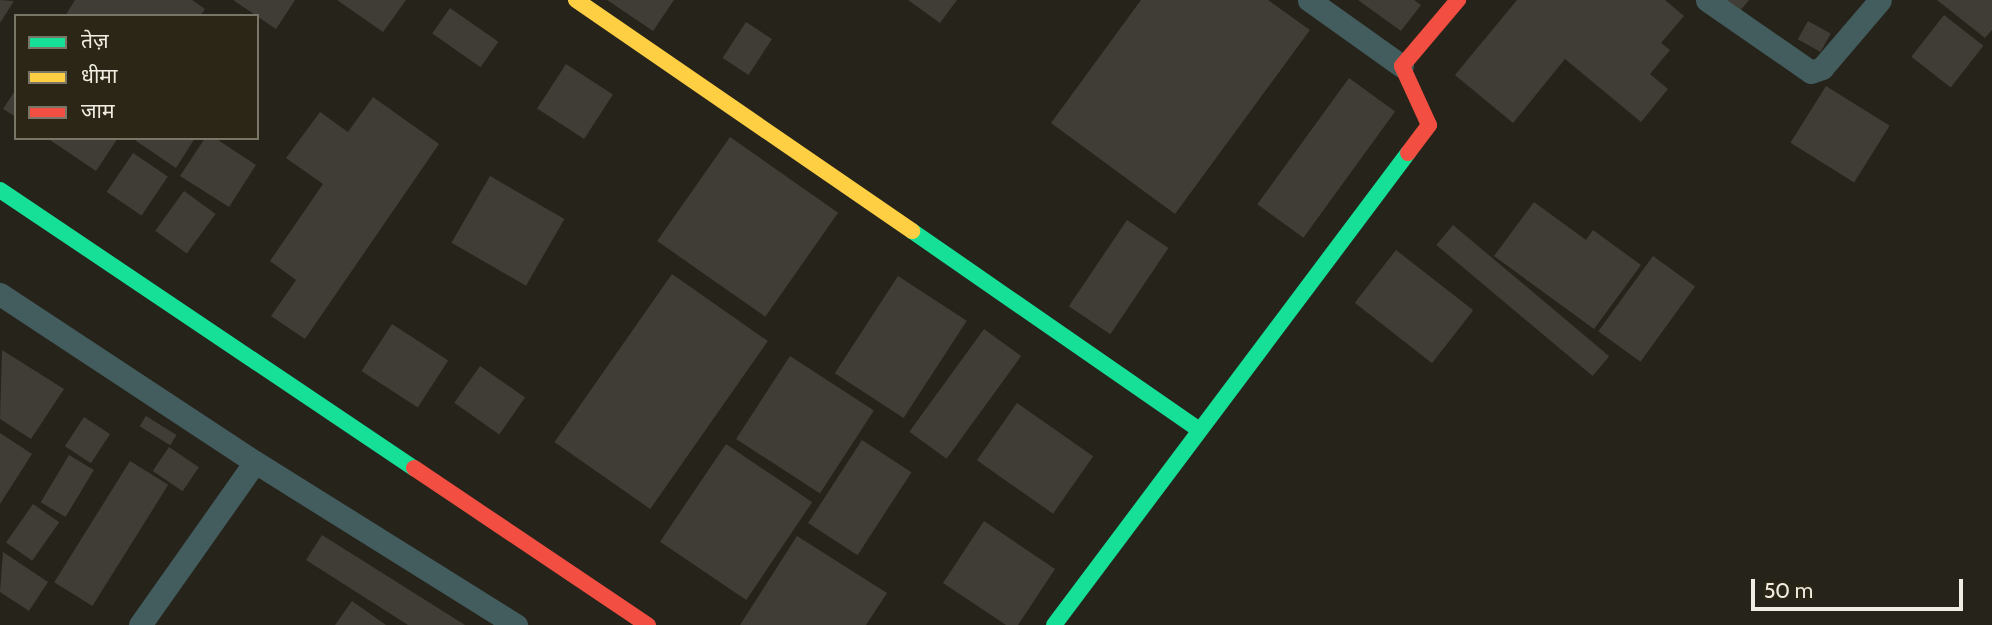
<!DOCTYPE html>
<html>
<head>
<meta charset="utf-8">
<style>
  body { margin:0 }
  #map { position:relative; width:1992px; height:625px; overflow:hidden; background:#26231a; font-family:Cabin,"Noto Sans Devanagari",sans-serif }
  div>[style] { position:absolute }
  .building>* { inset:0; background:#3f3d35; transform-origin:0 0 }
  .street>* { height:23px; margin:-11.5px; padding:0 11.5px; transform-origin:11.5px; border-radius:11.5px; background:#435c5e }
  .fast>* { height:16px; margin:-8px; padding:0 8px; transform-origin:8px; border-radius:8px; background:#16e098 }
  .slow>* { height:16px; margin:-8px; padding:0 8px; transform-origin:8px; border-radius:8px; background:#ffcf43 }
  .jam>* { height:16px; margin:-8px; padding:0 8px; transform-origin:8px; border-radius:8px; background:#f24e42 }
  span { translate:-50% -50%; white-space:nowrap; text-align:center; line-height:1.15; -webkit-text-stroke:5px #2b2615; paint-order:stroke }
  .legend { position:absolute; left:14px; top:14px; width:245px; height:126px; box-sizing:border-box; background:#2b2615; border:2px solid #7a7667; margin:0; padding:9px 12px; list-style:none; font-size:21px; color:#f1ede3 }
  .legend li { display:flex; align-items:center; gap:14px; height:35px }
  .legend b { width:35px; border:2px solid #7a7667 }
  .scale { position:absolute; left:1751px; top:579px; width:212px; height:32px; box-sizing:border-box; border:4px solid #f1ede3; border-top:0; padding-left:9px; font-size:21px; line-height:24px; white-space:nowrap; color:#f1ede3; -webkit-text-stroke:5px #2b2615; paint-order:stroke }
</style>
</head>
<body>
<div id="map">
  <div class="building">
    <i style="clip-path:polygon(0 0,14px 1px,0 23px)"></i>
    <i style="clip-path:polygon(75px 0,192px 0,205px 9px,200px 16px,65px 16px)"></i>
    <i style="clip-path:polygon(233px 0,295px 0,276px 29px)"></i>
    <i style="clip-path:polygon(337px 0,406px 0,383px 32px)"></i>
    <i style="clip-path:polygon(607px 0,674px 0,653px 31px)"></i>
    <i style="clip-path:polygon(908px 0,957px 0,940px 23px)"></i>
    <i style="clip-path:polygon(1141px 0,1268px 0,1310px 30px,1175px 214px,1051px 123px)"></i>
    <i style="clip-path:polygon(1358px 0,1414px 0,1421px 5px,1401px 31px)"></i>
    <i style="clip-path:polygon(1517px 0,1665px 0,1684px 16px,1661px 43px,1670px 50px,1650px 74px,1668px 89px,1641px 122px,1565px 59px,1513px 123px,1455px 75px)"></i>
    <i style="clip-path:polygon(1714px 0,1749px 0,1735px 17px)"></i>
    <i style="clip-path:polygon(1937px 0,1992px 0,1992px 30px,1985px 38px)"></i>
    <i style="left:450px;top:8px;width:59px;height:31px;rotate:35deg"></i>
    <i style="left:1944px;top:15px;width:50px;height:53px;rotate:38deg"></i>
    <i style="left:1808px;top:21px;width:26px;height:21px;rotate:29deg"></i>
    <i style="left:746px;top:22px;width:31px;height:43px;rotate:33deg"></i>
    <i style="left:566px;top:64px;width:56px;height:53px;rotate:33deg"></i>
    <i style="left:1349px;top:78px;width:57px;height:156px;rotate:36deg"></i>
    <i style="left:1826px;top:86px;width:75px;height:67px;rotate:32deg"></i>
    <i style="clip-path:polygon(16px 89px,16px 117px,3px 109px)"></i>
    <i style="clip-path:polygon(373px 97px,439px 144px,305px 339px,271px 316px,296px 280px,270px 261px,323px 184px,286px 158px,320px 112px,348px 132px)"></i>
    <i style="left:730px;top:137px;width:132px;height:127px;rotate:35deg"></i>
    <i style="clip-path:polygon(47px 138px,118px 138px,96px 171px)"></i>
    <i style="clip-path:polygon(138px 138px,195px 138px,176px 168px,136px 141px)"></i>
    <i style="clip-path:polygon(205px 138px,215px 138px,256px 165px,229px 207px,180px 176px)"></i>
    <i style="left:133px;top:153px;width:42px;height:47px;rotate:34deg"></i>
    <i style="left:490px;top:176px;width:86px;height:77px;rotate:30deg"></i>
    <i style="left:184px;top:191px;width:39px;height:49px;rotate:36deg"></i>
    <i style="clip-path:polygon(1534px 202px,1586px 240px,1593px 230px,1641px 265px,1594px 329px,1494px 256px)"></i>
    <i style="left:1127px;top:220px;width:50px;height:104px;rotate:34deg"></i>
    <i style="left:1453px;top:225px;width:204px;height:26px;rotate:40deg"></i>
    <i style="left:1396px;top:250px;width:98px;height:67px;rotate:38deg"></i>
    <i style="left:1653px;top:256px;width:52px;height:93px;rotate:36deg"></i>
    <i style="left:672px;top:274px;width:117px;height:205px;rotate:35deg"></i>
    <i style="left:898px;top:276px;width:82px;height:116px;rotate:33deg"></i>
    <i style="left:392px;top:324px;width:67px;height:56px;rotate:33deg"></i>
    <i style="left:984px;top:329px;width:46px;height:127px;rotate:36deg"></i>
    <i style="clip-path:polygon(2px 350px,64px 389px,31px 439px,0 419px)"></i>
    <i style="left:790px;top:356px;width:100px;height:99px;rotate:33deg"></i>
    <i style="left:480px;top:366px;width:55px;height:45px;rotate:35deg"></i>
    <i style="left:1017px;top:403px;width:93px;height:70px;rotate:35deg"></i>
    <i style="left:146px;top:416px;width:36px;height:12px;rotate:32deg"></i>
    <i style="left:84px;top:417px;width:31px;height:35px;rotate:33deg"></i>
    <i style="clip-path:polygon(0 433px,32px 454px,0 504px)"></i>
    <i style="left:862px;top:440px;width:59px;height:99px;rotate:33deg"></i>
    <i style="left:726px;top:444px;width:104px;height:118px;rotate:34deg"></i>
    <i style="left:169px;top:447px;width:36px;height:29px;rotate:34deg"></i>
    <i style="left:69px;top:455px;width:29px;height:55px;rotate:31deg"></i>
    <i style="left:130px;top:461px;width:45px;height:143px;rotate:32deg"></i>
    <i style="left:33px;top:504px;width:32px;height:47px;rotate:35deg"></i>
    <i style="clip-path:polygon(984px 521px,1055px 569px,1018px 625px,1006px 625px,943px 583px)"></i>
    <i style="clip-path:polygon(322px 535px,465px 625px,408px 625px,306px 560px)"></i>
    <i style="clip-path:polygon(797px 536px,887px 593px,866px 625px,740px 625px)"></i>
    <i style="clip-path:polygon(3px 552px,48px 582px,29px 611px,0 592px)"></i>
    <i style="clip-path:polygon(352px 601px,386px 625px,335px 625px)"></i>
  </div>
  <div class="street">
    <i style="left:1309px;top:0;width:114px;rotate:35.4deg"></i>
    <i style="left:1707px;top:0;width:126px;rotate:34.7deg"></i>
    <i style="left:1811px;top:72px;width:12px;rotate:-20deg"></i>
    <i style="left:1822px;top:68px;width:89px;rotate:-49.5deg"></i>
    <i style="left:0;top:294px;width:305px;rotate:33.4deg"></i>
    <i style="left:255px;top:462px;width:308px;rotate:32deg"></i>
    <i style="left:140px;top:625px;width:199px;rotate:-54.8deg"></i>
  </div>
  <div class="fast">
    <i style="left:0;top:190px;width:499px;rotate:33.9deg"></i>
    <i style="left:912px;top:231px;width:348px;rotate:34.7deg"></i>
    <i style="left:1054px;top:625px;width:590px;rotate:-53.13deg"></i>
  </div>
  <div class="slow">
    <i style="left:576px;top:0;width:408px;rotate:34.5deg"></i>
  </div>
  <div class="jam">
    <i style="left:1408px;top:153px;width:35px;rotate:-53deg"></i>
    <i style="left:1429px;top:125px;width:65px;rotate:-114.6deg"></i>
    <i style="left:1402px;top:66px;width:87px;rotate:-49.7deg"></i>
    <i style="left:414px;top:468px;width:282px;rotate:33.9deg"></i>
  </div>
  <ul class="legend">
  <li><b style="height:9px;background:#16e098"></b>तेज़</li>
  <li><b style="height:9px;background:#ffcf43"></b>धीमा</li>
  <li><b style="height:9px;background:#f24e42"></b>जाम</li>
  </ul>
  <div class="scale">50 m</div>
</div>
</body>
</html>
